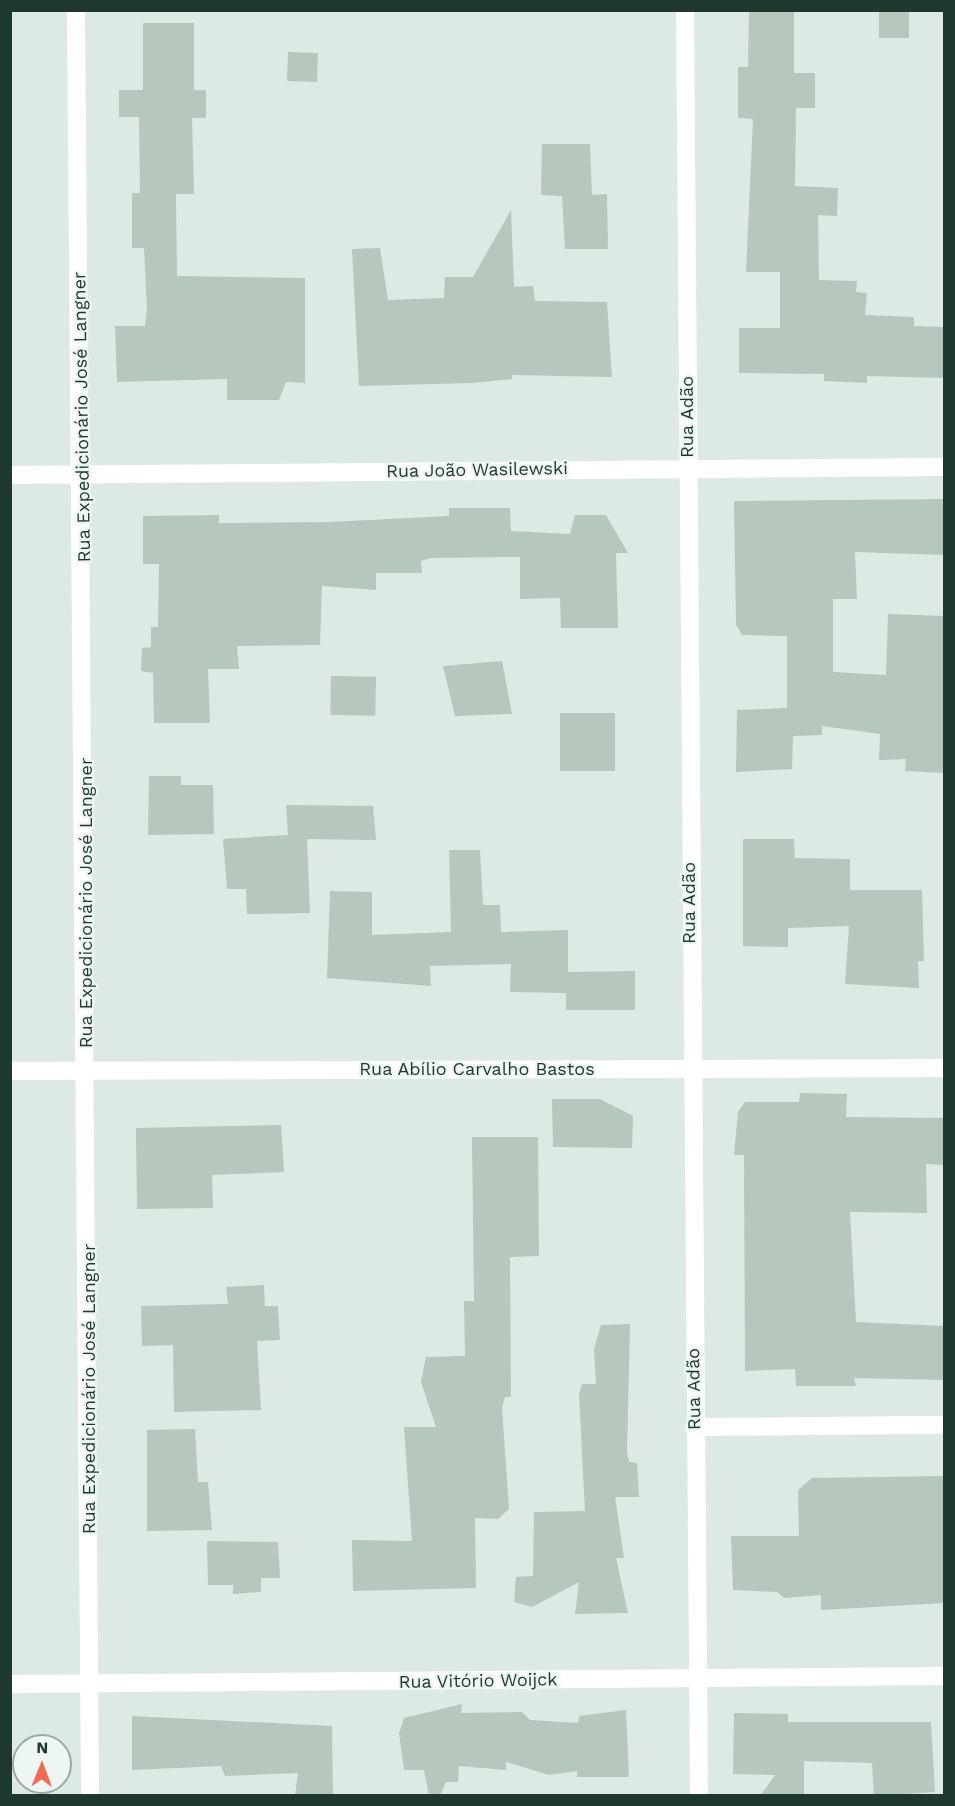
<!DOCTYPE html>
<html>
<head>
<meta charset="utf-8">
<style>
  body { margin:0 }
  #map { position:relative; width:955px; height:1806px; overflow:hidden; background:#dde9e3; font-family:"Work Sans",sans-serif }
  div>[style] { position:absolute }
  .building>* { inset:0; background:#b6c7be; transform-origin:0 0 }
  .minor>* { height:18px; margin:-9px; padding:0 9px; transform-origin:9px; border-radius:9px; background:#fff }
  span { translate:-50% -50%; white-space:nowrap; text-align:center; line-height:1.15; -webkit-text-stroke:4.5px #edf6f1; paint-order:stroke }
  .street-label { font-size:18px; color:#1f382f }
  .frame { position:absolute; inset:0; border:12px solid #1f382f; pointer-events:none }
  .north { position:absolute; left:12px; top:1734px; width:60px; height:60px; box-sizing:border-box; background:#edf6f1; border:2px solid #9baaa3; border-radius:50%; rotate:1deg; font-size:16px; font-weight:700; line-height:24px; text-align:center; color:#1f382f }
  .north::after { content:''; display:block; margin:auto; width:21px; height:27px; background:#f16b54; clip-path:polygon(50% 0,100% 100%,50% 72%,0 100%) }
</style>
</head>
<body>
<div id="map">
  <div class="building">
    <i style="clip-path:polygon(749px 10px,794px 10px,794px 73px,815px 73px,815px 108px,796px 108px,795px 186px,838px 188px,837px 216px,818px 215px,819px 280px,857px 281px,856px 292px,867px 293px,865px 315px,914px 317px,914px 326px,943px 327px,943px 378px,867px 376px,867px 383px,824px 381px,824px 374px,739px 373px,739px 328px,780px 328px,780px 272px,746px 272px,753px 119px,738px 118px,738px 67px,748px 67px)"></i>
    <i style="left:879px;top:10px;width:30px;height:28px"></i>
    <i style="clip-path:polygon(143px 23px,194px 23px,194px 90px,206px 90px,206px 118px,192px 118px,194px 194px,176px 194px,177px 276px,305px 278px,305px 383px,286px 382px,279px 400px,227px 400px,227px 379px,117px 382px,115px 326px,145px 326px,147px 309px,144px 248px,132px 248px,132px 193px,140px 193px,139px 117px,119px 117px,119px 90px,143px 90px)"></i>
    <i style="left:288px;top:52px;width:30px;height:29px;rotate:2deg"></i>
    <i style="clip-path:polygon(542px 144px,590px 144px,592px 195px,607px 194px,608px 249px,565px 249px,562px 196px,541px 195px)"></i>
    <i style="clip-path:polygon(511px 210px,514px 287px,533px 286px,535px 301px,607px 302px,612px 377px,512px 375px,512px 379px,472px 383px,359px 386px,352px 249px,380px 248px,388px 300px,444px 298px,445px 277px,473px 277px)"></i>
    <i style="clip-path:polygon(945px 499px,945px 555px,855px 552px,857px 599px,833px 599px,833px 672px,886px 675px,888px 614px,945px 616px,945px 773px,905px 771px,906px 759px,879px 760px,880px 734px,822px 726px,822px 735px,793px 736px,792px 769px,736px 772px,737px 710px,787px 708px,787px 636px,742px 635px,736px 625px,734px 501px)"></i>
    <i style="clip-path:polygon(449px 508px,510px 508px,511px 531px,570px 534px,575px 515px,606px 515px,628px 553px,616px 553px,618px 628px,561px 628px,560px 598px,520px 599px,520px 557px,431px 558px,421px 561px,422px 573px,376px 573px,376px 590px,322px 586px,320px 645px,237px 646px,239px 669px,208px 669px,210px 723px,154px 723px,153px 673px,141px 671px,142px 648px,151px 647px,151px 627px,158px 627px,159px 564px,143px 564px,143px 516px,219px 515px,219px 523px,329px 522px,449px 516px)"></i>
    <i style="clip-path:polygon(502px 661px,512px 714px,455px 716px,443px 666px)"></i>
    <i style="left:331px;top:676px;width:45px;height:39px;rotate:1deg"></i>
    <i style="left:560px;top:713px;width:55px;height:58px"></i>
    <i style="clip-path:polygon(149px 776px,181px 776px,181px 785px,213px 785px,214px 834px,148px 835px)"></i>
    <i style="clip-path:polygon(286px 805px,373px 806px,376px 840px,307px 839px,310px 913px,247px 914px,246px 889px,227px 889px,223px 839px,288px 835px)"></i>
    <i style="clip-path:polygon(743px 839px,794px 839px,795px 858px,850px 859px,850px 890px,922px 890px,924px 961px,918px 961px,919px 988px,845px 984px,849px 926px,788px 928px,788px 947px,743px 946px)"></i>
    <i style="clip-path:polygon(449px 850px,480px 850px,483px 905px,500px 905px,501px 932px,568px 930px,568px 972px,635px 971px,635px 1010px,566px 1010px,566px 993px,510px 992px,511px 964px,430px 966px,431px 986px,327px 978px,330px 891px,372px 892px,372px 935px,451px 932px)"></i>
    <i style="clip-path:polygon(800px 1093px,847px 1094px,846px 1117px,945px 1118px,945px 1165px,926px 1164px,927px 1213px,850px 1212px,856px 1322px,945px 1326px,945px 1380px,854px 1378px,856px 1386px,796px 1386px,795px 1369px,745px 1371px,744px 1155px,734px 1155px,738px 1112px,745px 1102px,799px 1102px)"></i>
    <i style="clip-path:polygon(552px 1099px,600px 1099px,633px 1116px,632px 1148px,553px 1147px)"></i>
    <i style="clip-path:polygon(281px 1125px,284px 1172px,212px 1175px,213px 1208px,137px 1209px,136px 1128px)"></i>
    <i style="clip-path:polygon(472px 1137px,538px 1137px,539px 1256px,510px 1257px,511px 1397px,505px 1397px,502px 1408px,509px 1509px,498px 1519px,475px 1518px,476px 1588px,353px 1591px,352px 1540px,412px 1541px,404px 1427px,436px 1427px,421px 1382px,426px 1357px,465px 1356px,464px 1301px,474px 1301px)"></i>
    <i style="clip-path:polygon(264px 1285px,265px 1306px,278px 1306px,280px 1340px,257px 1341px,261px 1410px,174px 1412px,173px 1345px,142px 1346px,141px 1306px,228px 1304px,226px 1287px)"></i>
    <i style="clip-path:polygon(630px 1324px,627px 1452px,629px 1462px,637px 1463px,639px 1497px,615px 1497px,624px 1558px,616px 1558px,628px 1613px,575px 1614px,579px 1582px,532px 1607px,514px 1602px,516px 1577px,533px 1576px,534px 1512px,585px 1511px,579px 1394px,582px 1384px,596px 1384px,594px 1349px,601px 1325px)"></i>
    <i style="clip-path:polygon(195px 1429px,198px 1482px,208px 1482px,212px 1530px,147px 1531px,147px 1430px)"></i>
    <i style="clip-path:polygon(945px 1476px,945px 1603px,821px 1610px,821px 1595px,784px 1598px,777px 1592px,733px 1590px,731px 1536px,799px 1536px,798px 1490px,812px 1478px)"></i>
    <i style="clip-path:polygon(207px 1541px,278px 1542px,280px 1578px,261px 1578px,261px 1592px,233px 1594px,233px 1585px,208px 1585px)"></i>
    <i style="clip-path:polygon(462px 1704px,461px 1713px,522px 1712px,530px 1720px,578px 1723px,579px 1716px,626px 1710px,629px 1777px,577px 1777px,577px 1771px,549px 1775px,506px 1762px,506px 1770px,459px 1766px,458px 1782px,446px 1782px,440px 1796px,429px 1796px,424px 1770px,404px 1770px,399px 1733px,404px 1718px)"></i>
    <i style="clip-path:polygon(734px 1713px,788px 1714px,788px 1722px,931px 1722px,935px 1792px,874px 1796px,872px 1763px,804px 1761px,804px 1796px,760px 1796px,775px 1775px,733px 1774px)"></i>
    <i style="clip-path:polygon(132px 1716px,332px 1726px,333px 1796px,295px 1796px,298px 1773px,225px 1776px,221px 1766px,132px 1770px)"></i>
  </div>
  <div class="minor">
    <i style="left:76px;top:10px;width:1786px;rotate:89.55deg"></i>
    <i style="left:685px;top:10px;width:1786px;rotate:89.55deg"></i>
    <i style="left:10px;top:475px;width:934px;rotate:-0.49deg"></i>
    <i style="left:10px;top:1071px;width:934px;rotate:-0.18deg"></i>
    <i style="left:694px;top:1427px;width:250px;rotate:-0.5deg"></i>
    <i style="left:10px;top:1684px;width:934px;rotate:-0.49deg"></i>
  </div>
  <div class="street-label">
    <span style="left:82px;top:417px;rotate:-91deg">Rua Expedicionário José Langner</span>
    <span style="left:687px;top:417px;rotate:-90deg">Rua Adão</span>
    <span style="left:477px;top:470px;rotate:-1deg">Rua João Wasilewski</span>
    <span style="left:86px;top:903px;rotate:-90deg">Rua Expedicionário José Langner</span>
    <span style="left:689px;top:903px;rotate:-90deg">Rua Adão</span>
    <span style="left:477px;top:1069px">Rua Abílio Carvalho Bastos</span>
    <span style="left:89px;top:1389px;rotate:-90deg">Rua Expedicionário José Langner</span>
    <span style="left:694px;top:1389px;rotate:-91deg">Rua Adão</span>
    <span style="left:478px;top:1681px;rotate:-1deg">Rua Vitório Woijck</span>
  </div>
  <div class="frame"></div>
  <div class="north">N</div>
</div>
</body>
</html>
